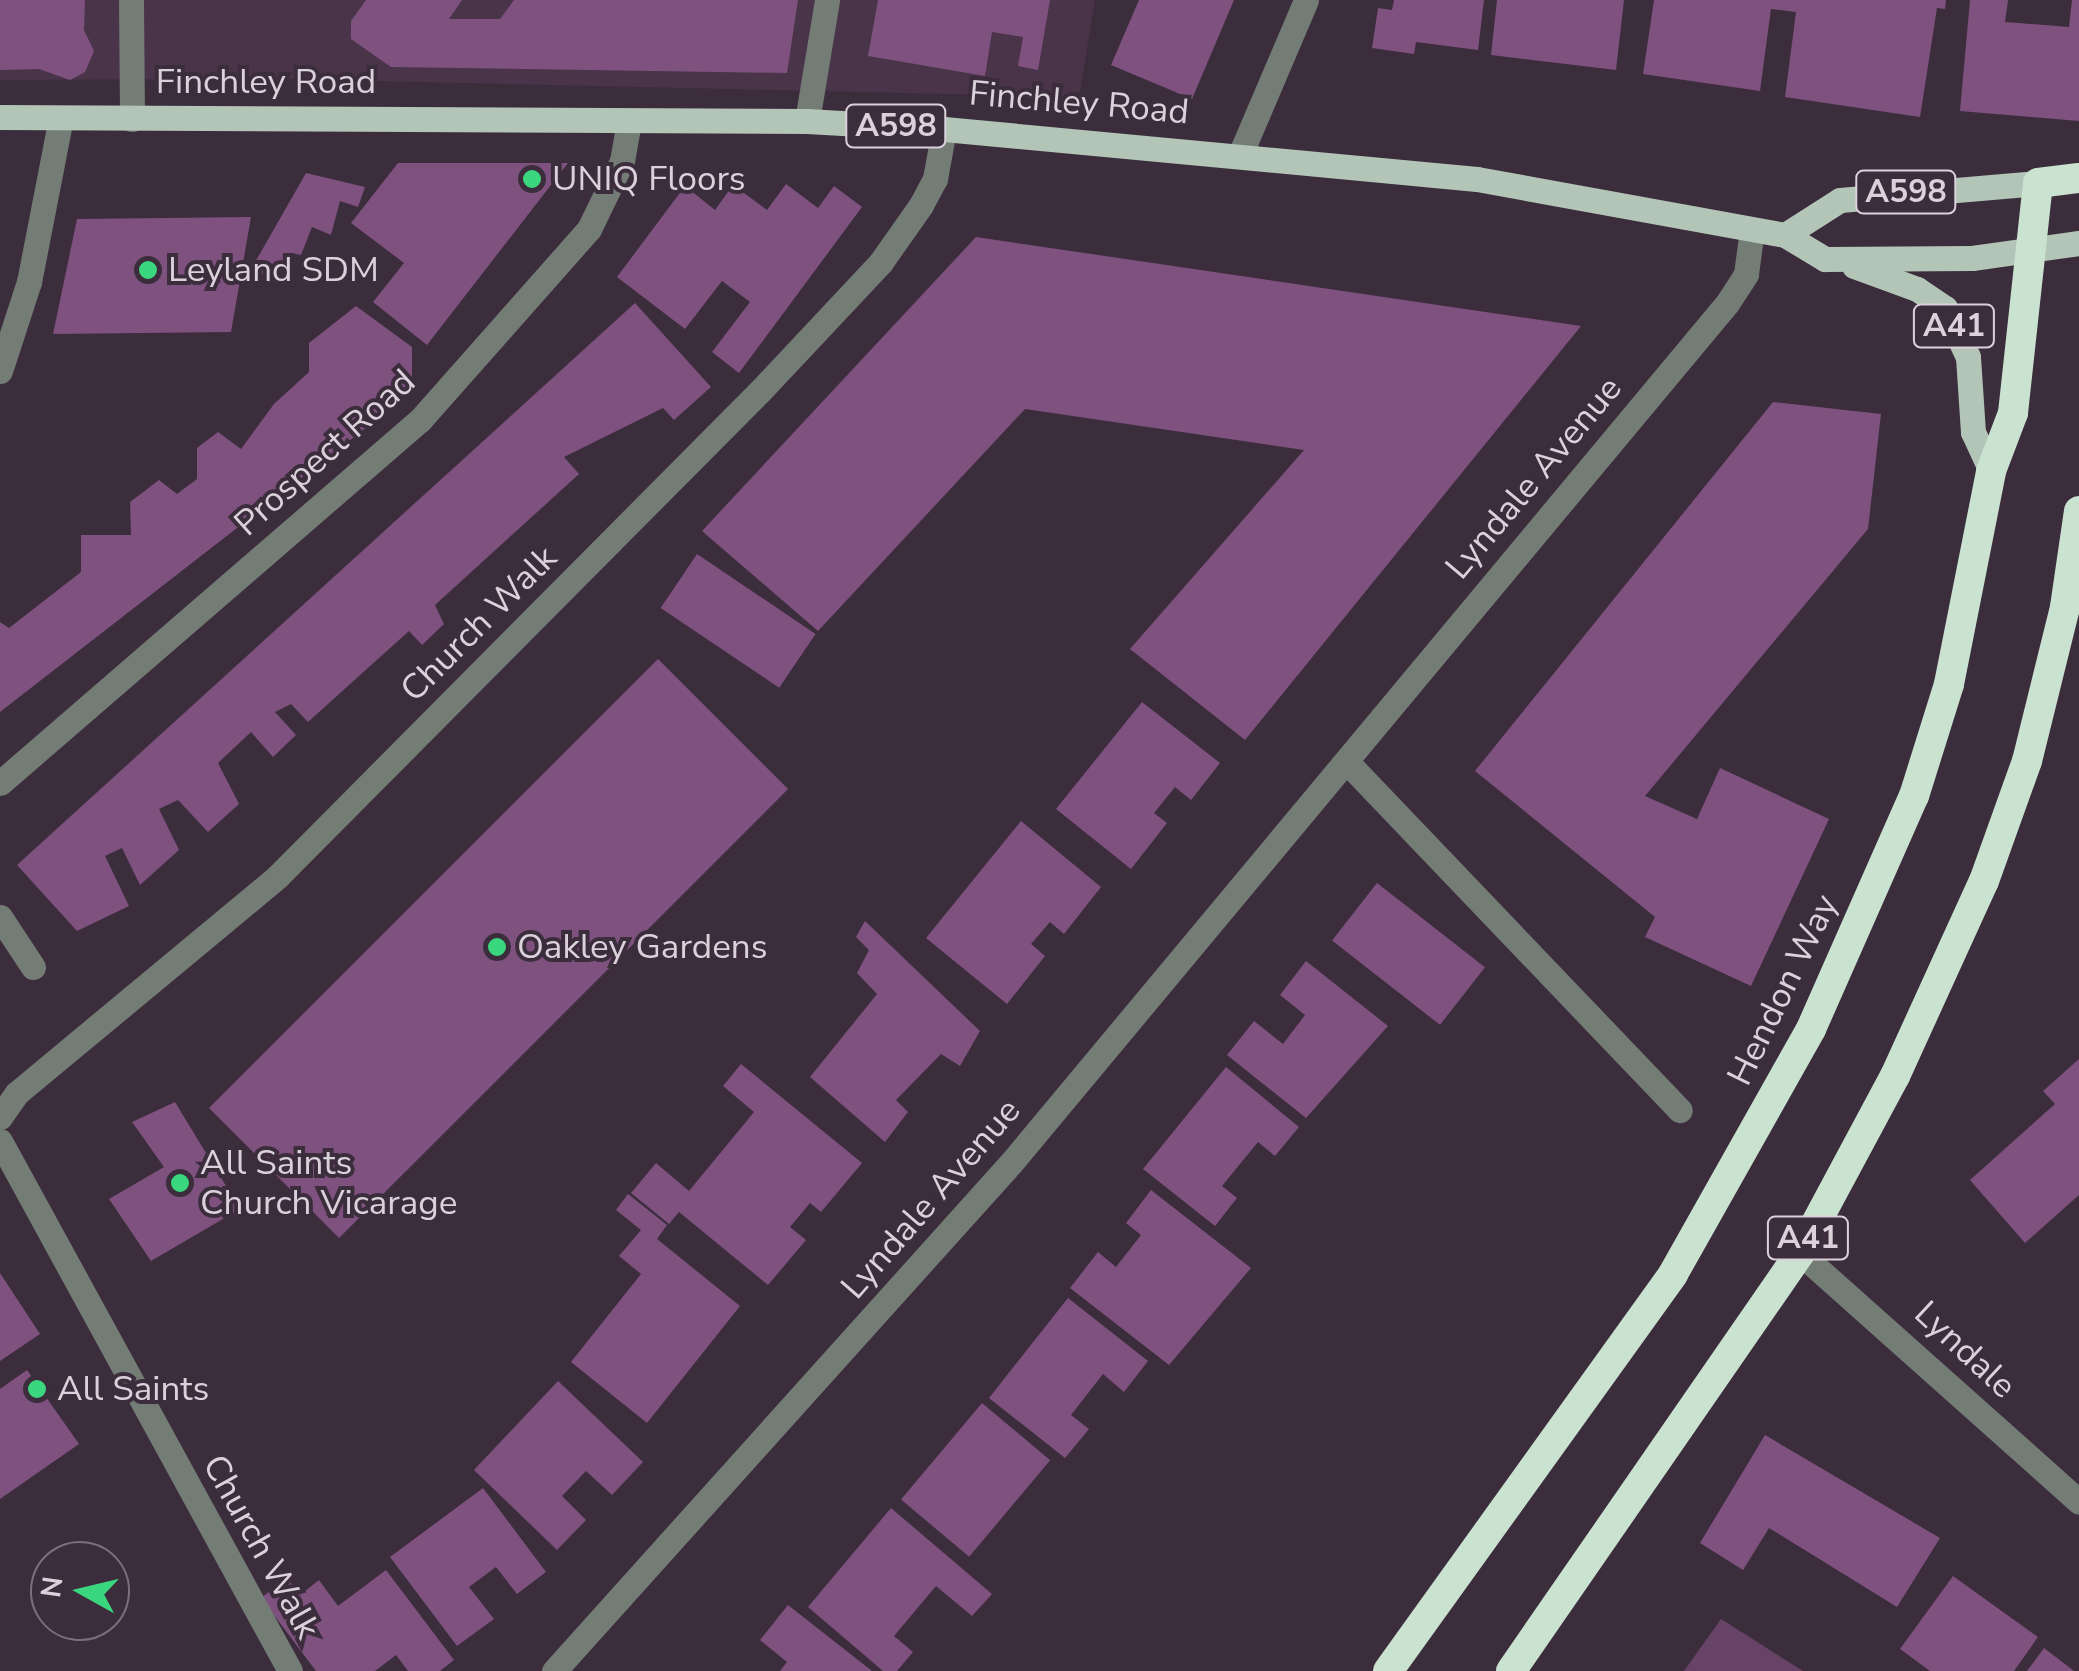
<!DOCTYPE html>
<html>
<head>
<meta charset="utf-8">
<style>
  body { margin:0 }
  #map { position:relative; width:2079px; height:1671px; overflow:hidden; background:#3c2d3d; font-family:"Nunito Sans",sans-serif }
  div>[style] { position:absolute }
  .built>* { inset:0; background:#493449 }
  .green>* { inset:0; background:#674368 }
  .building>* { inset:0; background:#7e517f; transform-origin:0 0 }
  .minor>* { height:25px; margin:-12.5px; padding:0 12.5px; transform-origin:12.5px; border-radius:12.5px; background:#737c75 }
  .major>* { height:25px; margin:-12.5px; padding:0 12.5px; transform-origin:12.5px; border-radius:12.5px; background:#b2c5b6 }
  .highway>* { height:30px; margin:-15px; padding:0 15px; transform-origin:15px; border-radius:15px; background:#cae2d0 }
  .dots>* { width:28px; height:28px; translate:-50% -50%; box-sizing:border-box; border:5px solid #3c2d3d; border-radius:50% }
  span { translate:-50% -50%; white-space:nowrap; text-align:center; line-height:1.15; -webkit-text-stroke:8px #3c2d3d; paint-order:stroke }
  .shield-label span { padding:2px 8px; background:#3c2d3d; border:2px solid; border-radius:8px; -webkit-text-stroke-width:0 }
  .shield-label { font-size:32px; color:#dbd1db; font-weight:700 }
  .street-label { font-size:35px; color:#dbd1db }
  .poi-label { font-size:35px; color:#dbd1db }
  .left { translate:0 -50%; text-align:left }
  .north { position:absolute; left:30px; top:1541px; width:100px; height:100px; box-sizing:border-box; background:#3c2d3d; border:2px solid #7c6f7c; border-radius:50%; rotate:278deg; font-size:28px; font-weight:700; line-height:40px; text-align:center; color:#dbd1db }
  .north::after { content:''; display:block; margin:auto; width:35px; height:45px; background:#3bd77e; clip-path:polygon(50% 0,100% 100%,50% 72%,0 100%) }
</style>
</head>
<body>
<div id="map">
  <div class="built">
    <i style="clip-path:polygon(0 0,1095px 0,1079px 97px,287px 79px,0 80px)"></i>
  </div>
  <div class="green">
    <i style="clip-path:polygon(1721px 1619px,1803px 1671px,1684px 1671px)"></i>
  </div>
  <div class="building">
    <i style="clip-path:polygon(0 0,85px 0,84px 30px,94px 51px,85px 72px,70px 80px,39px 69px,0 70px)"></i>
    <i style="clip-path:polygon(366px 0,462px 0,449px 19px,500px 19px,514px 0,798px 0,787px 73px,391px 67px,351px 39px,351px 21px)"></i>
    <i style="clip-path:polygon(878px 0,1050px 0,1038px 70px,1018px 66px,1023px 37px,992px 32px,985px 76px,868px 56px)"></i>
    <i style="clip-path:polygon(1139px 0,1234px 0,1192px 99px,1111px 65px)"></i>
    <i style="clip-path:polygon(1394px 0,1484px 0,1478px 50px,1416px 42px,1414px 54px,1372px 48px,1378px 8px,1392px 10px)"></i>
    <i style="clip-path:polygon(1497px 0,1624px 0,1616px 70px,1491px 55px)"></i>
    <i style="clip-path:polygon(1654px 0,1946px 0,1945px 9px,1937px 8px,1920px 117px,1785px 97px,1796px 12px,1771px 9px,1760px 91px,1643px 74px)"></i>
    <i style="clip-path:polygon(1970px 0,2008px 0,2005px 22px,2069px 27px,2072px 0,2079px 0,2079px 121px,1960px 111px)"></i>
    <i style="clip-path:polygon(398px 163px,568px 163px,427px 345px,373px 302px,404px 263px,351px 223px)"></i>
    <i style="clip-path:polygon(306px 173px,365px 187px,358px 207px,340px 201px,331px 235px,312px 227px,301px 255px,291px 253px,272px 285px,254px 264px)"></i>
    <i style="clip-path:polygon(786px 184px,818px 208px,834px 186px,862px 207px,739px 373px,712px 352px,750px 302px,722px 281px,685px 329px,617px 277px,685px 186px,715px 210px,733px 185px,767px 210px)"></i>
    <i style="clip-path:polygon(251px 217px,231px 332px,53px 334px,77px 219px)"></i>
    <i style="clip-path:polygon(976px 237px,1581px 326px,1245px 740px,1130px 649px,1304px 450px,1025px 409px,818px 631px,702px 531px)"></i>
    <i style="clip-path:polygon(635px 303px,711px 387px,674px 420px,663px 408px,564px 457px,579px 474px,435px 605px,444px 624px,422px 645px,409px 631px,308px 722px,291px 704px,275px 712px,296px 735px,273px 757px,251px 732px,218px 763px,239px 804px,208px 832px,178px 800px,159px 809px,179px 850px,140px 885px,122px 848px,105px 856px,129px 906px,77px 931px,17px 865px)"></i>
    <i style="clip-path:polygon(356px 306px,412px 347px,412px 392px,0 712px,0 622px,9px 628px,81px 572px,81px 535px,131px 535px,130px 502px,159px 480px,177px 494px,197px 479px,197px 448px,218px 432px,241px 449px,274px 404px,309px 372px,309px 343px)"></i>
    <i style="clip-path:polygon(1773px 402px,1881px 414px,1868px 529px,1645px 796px,1697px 819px,1720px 768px,1829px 819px,1751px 986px,1645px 937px,1655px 917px,1475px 771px)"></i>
    <i style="left:697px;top:554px;width:143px;height:65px;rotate:34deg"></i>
    <i style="left:658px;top:659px;width:184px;height:635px;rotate:45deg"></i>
    <i style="clip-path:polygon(1142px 702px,1220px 763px,1191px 800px,1175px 787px,1154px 813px,1167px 823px,1131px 869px,1056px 809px)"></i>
    <i style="clip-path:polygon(1021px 821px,1101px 887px,1064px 934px,1050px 922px,1031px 944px,1045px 956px,1007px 1004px,926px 938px)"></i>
    <i style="left:1377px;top:883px;width:137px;height:73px;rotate:38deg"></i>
    <i style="clip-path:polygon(865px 921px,980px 1031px,960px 1066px,941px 1054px,896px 1100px,908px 1112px,885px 1142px,810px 1077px,877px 994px,857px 973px,869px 950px,856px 937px)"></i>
    <i style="clip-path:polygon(1306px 961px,1388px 1026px,1306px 1118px,1227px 1055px,1254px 1021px,1283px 1044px,1305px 1015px,1280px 995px)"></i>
    <i style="clip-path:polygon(2079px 1059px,2079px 1195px,2025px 1243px,1970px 1180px,2055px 1104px,2043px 1091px)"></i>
    <i style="clip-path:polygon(741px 1064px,862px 1163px,821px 1212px,810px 1203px,790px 1227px,806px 1240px,768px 1285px,679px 1212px,669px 1224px,631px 1193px,656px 1163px,689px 1191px,754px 1112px,723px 1086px)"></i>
    <i style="clip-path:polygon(1226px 1067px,1299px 1127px,1275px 1156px,1258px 1142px,1222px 1186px,1237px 1198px,1215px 1226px,1143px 1169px)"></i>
    <i style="clip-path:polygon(175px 1102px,240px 1209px,151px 1261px,109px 1199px,164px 1167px,132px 1122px)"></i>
    <i style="clip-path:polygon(1151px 1190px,1251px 1268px,1169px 1365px,1070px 1288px,1098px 1252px,1116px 1267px,1141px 1235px,1126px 1223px)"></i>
    <i style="clip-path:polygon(628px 1194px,667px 1225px,657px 1239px,740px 1306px,647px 1423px,571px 1362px,641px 1274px,619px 1256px,641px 1230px,616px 1210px)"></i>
    <i style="clip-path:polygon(0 1273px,40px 1334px,0 1361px)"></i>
    <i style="clip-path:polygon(1068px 1298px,1148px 1361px,1124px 1392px,1103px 1374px,1071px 1415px,1089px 1429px,1065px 1458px,989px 1398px)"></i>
    <i style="clip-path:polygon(27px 1370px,79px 1444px,0 1499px,0 1389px)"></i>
    <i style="clip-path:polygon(558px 1381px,643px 1462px,612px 1495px,586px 1471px,562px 1496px,586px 1520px,557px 1550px,474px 1470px)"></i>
    <i style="left:982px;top:1403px;width:89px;height:126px;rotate:40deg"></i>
    <i style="clip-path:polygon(1765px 1435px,1940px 1538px,1897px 1607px,1769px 1528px,1743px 1570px,1700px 1543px)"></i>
    <i style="clip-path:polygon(483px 1488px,546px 1572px,517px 1594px,496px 1567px,469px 1587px,494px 1619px,457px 1646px,390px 1557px)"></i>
    <i style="clip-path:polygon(891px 1508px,992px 1594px,972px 1616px,936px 1586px,894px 1636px,913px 1652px,897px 1671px,883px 1671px,808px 1607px)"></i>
    <i style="clip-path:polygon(386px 1570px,454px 1660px,440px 1671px,408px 1671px,396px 1655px,375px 1671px,316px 1671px,261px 1598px,287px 1578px,300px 1595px,319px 1580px,338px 1606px)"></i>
    <i style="clip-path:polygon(1953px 1576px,2038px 1637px,2014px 1671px,1930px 1671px,1900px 1649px)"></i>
    <i style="clip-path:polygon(788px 1605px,872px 1671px,780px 1671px,787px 1662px,760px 1640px)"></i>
    <i style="clip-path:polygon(2044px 1648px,2074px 1671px,2027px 1671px)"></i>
  </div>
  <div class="minor">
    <i style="left:131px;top:0;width:119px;rotate:89.5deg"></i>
    <i style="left:807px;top:121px;width:123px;rotate:-80.6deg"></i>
    <i style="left:1240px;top:155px;width:168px;rotate:-66.9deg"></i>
    <i style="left:0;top:371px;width:94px;rotate:-72deg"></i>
    <i style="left:29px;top:282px;width:167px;rotate:-79deg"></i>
    <i style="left:1346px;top:761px;width:483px;rotate:46.3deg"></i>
    <i style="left:0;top:783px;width:555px;rotate:-40.84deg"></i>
    <i style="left:420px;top:420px;width:255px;rotate:-48.5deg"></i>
    <i style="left:589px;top:229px;width:76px;rotate:-64.1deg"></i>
    <i style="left:622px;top:161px;width:40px;rotate:-80deg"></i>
    <i style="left:0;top:917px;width:60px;rotate:56.6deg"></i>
    <i style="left:0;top:1117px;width:29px;rotate:-55deg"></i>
    <i style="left:17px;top:1093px;width:339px;rotate:-39.7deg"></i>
    <i style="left:278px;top:876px;width:685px;rotate:-45.18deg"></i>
    <i style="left:761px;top:390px;width:175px;rotate:-46.8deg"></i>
    <i style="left:881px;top:262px;width:70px;rotate:-54.9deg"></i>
    <i style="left:921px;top:205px;width:30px;rotate:-62deg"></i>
    <i style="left:935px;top:179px;width:51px;rotate:-79.8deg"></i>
    <i style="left:0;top:1141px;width:604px;rotate:61.31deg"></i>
    <i style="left:1800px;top:1253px;width:374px;rotate:41.7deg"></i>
    <i style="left:554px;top:1671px;width:683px;rotate:-48.03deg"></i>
    <i style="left:1011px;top:1163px;width:1120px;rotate:-50.21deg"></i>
    <i style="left:1728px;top:302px;width:33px;rotate:-57deg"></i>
    <i style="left:1746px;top:274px;width:45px;rotate:-82.4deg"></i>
  </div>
  <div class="major">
    <i style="left:0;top:117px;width:807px;rotate:0.28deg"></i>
    <i style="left:807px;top:121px;width:137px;rotate:3.3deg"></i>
    <i style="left:944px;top:129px;width:535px;rotate:5.36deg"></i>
    <i style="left:1477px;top:179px;width:313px;rotate:10.3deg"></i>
    <i style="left:1785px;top:235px;width:47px;rotate:31deg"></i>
    <i style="left:1825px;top:259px;width:147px;rotate:-0.4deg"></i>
    <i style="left:1972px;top:258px;width:108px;rotate:-8deg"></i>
    <i style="left:1785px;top:235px;width:65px;rotate:-32.5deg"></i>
    <i style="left:1840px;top:200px;width:199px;rotate:-4.9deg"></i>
    <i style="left:1854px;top:266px;width:67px;rotate:20.1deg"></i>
    <i style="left:1917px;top:289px;width:34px;rotate:34deg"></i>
    <i style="left:1945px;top:308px;width:54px;rotate:64.9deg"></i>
    <i style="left:1968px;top:357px;width:75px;rotate:86.2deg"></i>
    <i style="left:1973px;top:432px;width:43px;rotate:65.2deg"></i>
  </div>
  <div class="highway">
    <i style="left:1388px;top:1671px;width:489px;rotate:-54.3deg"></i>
    <i style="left:1673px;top:1274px;width:281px;rotate:-60.6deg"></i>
    <i style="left:1811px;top:1029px;width:255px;rotate:-66.2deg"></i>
    <i style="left:1914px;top:796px;width:117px;rotate:-72.6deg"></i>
    <i style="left:1949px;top:684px;width:217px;rotate:-78.8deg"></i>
    <i style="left:1991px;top:471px;width:62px;rotate:-69.2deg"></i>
    <i style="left:2013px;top:413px;width:231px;rotate:-83.8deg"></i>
    <i style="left:2038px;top:183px;width:41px;rotate:-7deg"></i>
    <i style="left:1511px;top:1671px;width:508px;rotate:-55.34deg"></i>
    <i style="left:1800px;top:1253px;width:201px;rotate:-61.8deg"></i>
    <i style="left:1895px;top:1076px;width:214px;rotate:-65.5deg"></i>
    <i style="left:1984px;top:881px;width:127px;rotate:-70.3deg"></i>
    <i style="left:2027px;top:761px;width:159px;rotate:-76.1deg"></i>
    <i style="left:2065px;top:607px;width:97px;rotate:-81.7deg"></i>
  </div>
  <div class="dots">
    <i style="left:532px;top:179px;background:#3bd77e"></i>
    <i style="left:148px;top:270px;background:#3bd77e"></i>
    <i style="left:497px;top:947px;background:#3bd77e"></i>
    <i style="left:180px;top:1183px;background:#3bd77e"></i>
    <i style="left:37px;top:1389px;background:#3bd77e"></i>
  </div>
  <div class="shield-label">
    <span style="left:896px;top:126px">A598</span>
    <span style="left:1906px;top:192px">A598</span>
    <span style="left:1954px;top:326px">A41</span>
    <span style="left:1808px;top:1238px">A41</span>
  </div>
  <div class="street-label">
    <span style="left:266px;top:82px">Finchley Road</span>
    <span style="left:1079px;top:103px;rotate:5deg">Finchley Road</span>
    <span style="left:325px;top:453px;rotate:-42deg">Prospect Road</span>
    <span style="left:1534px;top:478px;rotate:-50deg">Lyndale Avenue</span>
    <span style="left:479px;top:624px;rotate:-45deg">Church Walk</span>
    <span style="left:1783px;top:990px;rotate:-64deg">Hendon Way</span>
    <span style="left:931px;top:1199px;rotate:-49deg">Lyndale Avenue</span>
    <span style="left:1965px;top:1350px;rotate:43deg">Lyndale</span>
    <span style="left:261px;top:1547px;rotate:61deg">Church Walk</span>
  </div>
  <div class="poi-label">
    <span class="left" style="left:552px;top:179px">UNIQ Floors</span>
    <span class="left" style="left:168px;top:270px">Leyland SDM</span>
    <span class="left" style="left:517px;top:947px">Oakley Gardens</span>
    <span class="left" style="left:200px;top:1183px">All Saints<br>Church Vicarage</span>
    <span class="left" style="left:57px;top:1389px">All Saints</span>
  </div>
  <div class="north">N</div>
</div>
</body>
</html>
